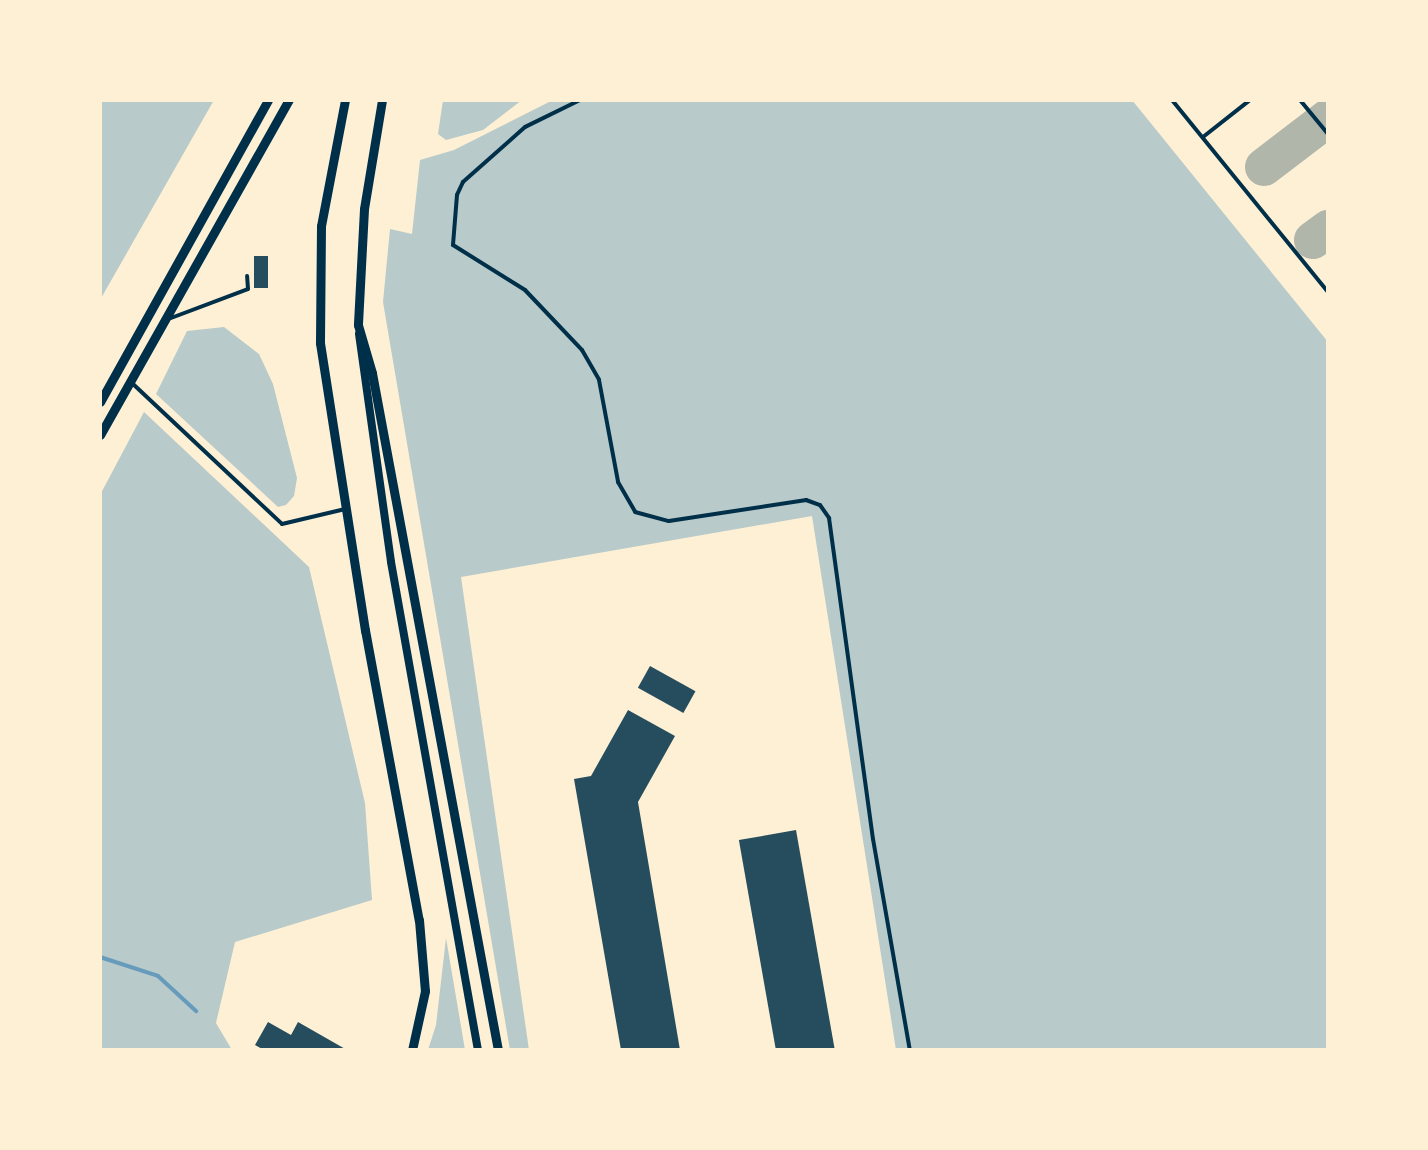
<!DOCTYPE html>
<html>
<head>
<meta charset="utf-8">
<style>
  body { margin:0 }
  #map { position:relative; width:1428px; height:1150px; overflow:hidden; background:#fdf0d5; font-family:"PT Serif",serif }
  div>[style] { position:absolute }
  .green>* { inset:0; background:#b9caca }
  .stream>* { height:4px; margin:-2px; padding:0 2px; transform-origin:2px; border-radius:2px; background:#669bbc }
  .taxiway>* { height:38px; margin:-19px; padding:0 19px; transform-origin:19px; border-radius:19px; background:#b1b6ab }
  .building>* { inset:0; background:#264d5e; transform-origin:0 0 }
  .service>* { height:4px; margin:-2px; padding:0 2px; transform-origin:2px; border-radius:2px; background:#003049 }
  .tertiary>* { height:8px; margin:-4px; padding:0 4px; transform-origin:4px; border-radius:4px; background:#003049 }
  .secondary>* { height:9px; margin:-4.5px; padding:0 4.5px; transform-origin:4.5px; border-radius:4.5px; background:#003049 }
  span { translate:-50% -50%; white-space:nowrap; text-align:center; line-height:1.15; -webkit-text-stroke:9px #fdf0d5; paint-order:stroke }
  .frame { position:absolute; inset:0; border:102px solid #fdf0d5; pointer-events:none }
</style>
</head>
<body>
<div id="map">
  <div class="green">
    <i style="clip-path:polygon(100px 100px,214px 100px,100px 300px)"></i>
    <i style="clip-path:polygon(443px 100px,522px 100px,483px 130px,446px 140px,438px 134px)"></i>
    <i style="clip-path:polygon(553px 100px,1132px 100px,1328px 342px,1328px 1050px,896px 1050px,812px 516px,461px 577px,529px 1050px,510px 1050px,383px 302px,390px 229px,412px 234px,420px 160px,454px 150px)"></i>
    <i style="clip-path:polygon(224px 327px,259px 354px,273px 384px,297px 478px,294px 496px,286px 505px,278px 507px,156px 394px,187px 331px)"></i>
    <i style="clip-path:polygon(144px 412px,309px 567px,365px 803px,372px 900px,235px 942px,216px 1023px,232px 1050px,100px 1050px,100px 495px)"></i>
    <i style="clip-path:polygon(446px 938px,465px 1050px,428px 1050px,436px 1025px)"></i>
  </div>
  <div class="stream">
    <i style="left:100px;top:957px;width:61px;rotate:18.1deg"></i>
    <i style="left:158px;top:976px;width:52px;rotate:42.6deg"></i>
  </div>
  <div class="taxiway">
    <i style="left:1264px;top:167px;width:81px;rotate:-37.4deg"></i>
    <i style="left:1313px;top:240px;width:19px;rotate:-36deg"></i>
  </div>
  <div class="building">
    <i style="left:254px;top:256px;width:14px;height:32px"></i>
    <i style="left:650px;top:666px;width:52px;height:25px;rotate:29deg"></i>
    <i style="clip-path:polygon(628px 710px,675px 736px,638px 802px,680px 1050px,621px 1050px,574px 779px,591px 776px)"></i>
    <i style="left:796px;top:830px;width:223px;height:58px;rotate:80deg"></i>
    <i style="clip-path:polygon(268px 1022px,291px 1035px,298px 1022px,347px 1050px,264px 1050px,255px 1045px)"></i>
  </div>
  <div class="service">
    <i style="left:580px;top:100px;width:61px;rotate:153.9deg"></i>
    <i style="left:525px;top:127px;width:83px;rotate:138.4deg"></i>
    <i style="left:463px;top:182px;width:14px;rotate:115deg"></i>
    <i style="left:457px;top:195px;width:50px;rotate:94.6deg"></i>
    <i style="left:453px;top:245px;width:85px;rotate:32deg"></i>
    <i style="left:525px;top:290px;width:83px;rotate:46.5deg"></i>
    <i style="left:582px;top:350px;width:34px;rotate:60deg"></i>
    <i style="left:599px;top:380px;width:104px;rotate:79.4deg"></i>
    <i style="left:618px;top:482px;width:34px;rotate:60deg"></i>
    <i style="left:635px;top:512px;width:35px;rotate:15deg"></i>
    <i style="left:669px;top:521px;width:139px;rotate:-8.7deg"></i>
    <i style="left:806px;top:500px;width:15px;rotate:20deg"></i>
    <i style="left:820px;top:505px;width:16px;rotate:55deg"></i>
    <i style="left:829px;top:518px;width:324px;rotate:82.2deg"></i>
    <i style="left:873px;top:839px;width:214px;rotate:80.1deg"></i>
    <i style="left:1172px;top:100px;width:247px;rotate:50.9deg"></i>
    <i style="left:1300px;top:100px;width:44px;rotate:50.5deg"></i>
    <i style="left:1203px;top:137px;width:60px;rotate:-38.2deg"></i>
    <i style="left:171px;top:318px;width:82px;rotate:-20.6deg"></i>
    <i style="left:248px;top:289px;width:13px;rotate:-94deg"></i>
    <i style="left:133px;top:384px;width:204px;rotate:43.2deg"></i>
    <i style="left:282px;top:524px;width:65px;rotate:-13.4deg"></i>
  </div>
  <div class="tertiary">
    <i style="left:359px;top:334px;width:230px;rotate:82deg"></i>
    <i style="left:391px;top:562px;width:496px;rotate:79.9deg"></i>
  </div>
  <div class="secondary">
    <i style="left:345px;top:100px;width:128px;rotate:100.8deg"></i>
    <i style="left:321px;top:226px;width:117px;rotate:90.5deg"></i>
    <i style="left:320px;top:343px;width:291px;rotate:81.1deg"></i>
    <i style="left:365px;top:630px;width:295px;rotate:79.5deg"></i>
    <i style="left:419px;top:920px;width:71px;rotate:85.2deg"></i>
    <i style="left:425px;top:991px;width:60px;rotate:102.4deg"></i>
    <i style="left:382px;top:100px;width:110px;rotate:99.4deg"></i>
    <i style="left:364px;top:209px;width:116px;rotate:93deg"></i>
    <i style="left:358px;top:325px;width:50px;rotate:73.7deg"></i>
    <i style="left:372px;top:373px;width:689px;rotate:79.46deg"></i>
    <i style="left:100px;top:402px;width:346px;rotate:-60.9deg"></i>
    <i style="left:100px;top:435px;width:385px;rotate:-60.6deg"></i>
  </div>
  <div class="frame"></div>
</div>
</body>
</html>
